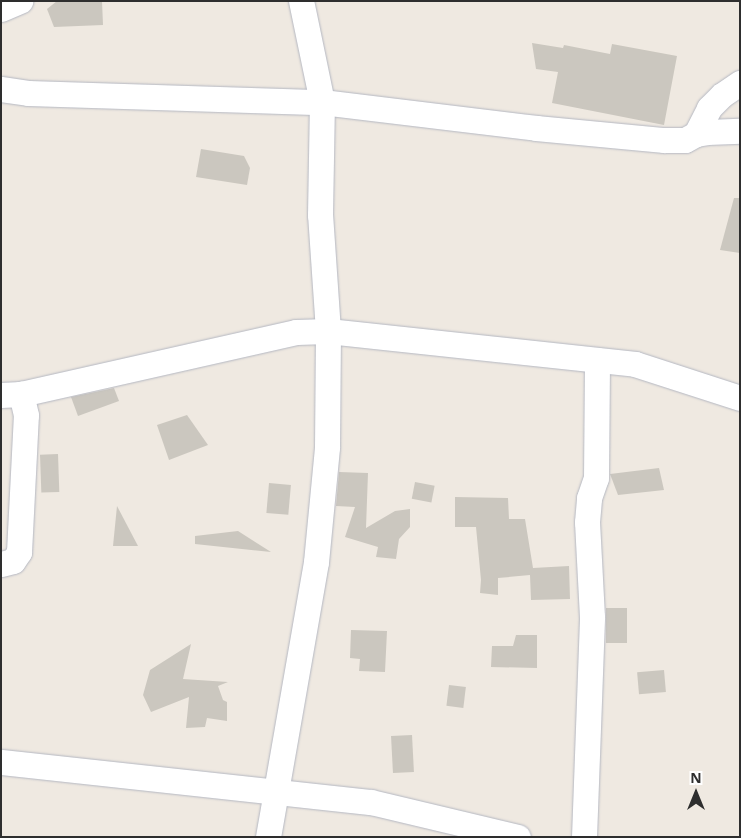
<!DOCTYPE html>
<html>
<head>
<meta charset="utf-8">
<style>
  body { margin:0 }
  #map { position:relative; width:741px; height:838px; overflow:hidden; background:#efe9e1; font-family:"Noto Sans",sans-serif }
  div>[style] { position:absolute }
  .building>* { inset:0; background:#cbc7bf; transform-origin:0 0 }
  .roads { filter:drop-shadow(0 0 1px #b4b7c1) drop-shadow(0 0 1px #b4b7c1) }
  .minor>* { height:25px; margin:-12.5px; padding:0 12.5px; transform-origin:12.5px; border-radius:12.5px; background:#fff }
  span { translate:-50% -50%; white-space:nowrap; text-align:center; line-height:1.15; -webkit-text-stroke:4px #fff; paint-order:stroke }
  .frame { position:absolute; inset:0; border:2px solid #2e2e2e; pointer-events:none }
  .north { position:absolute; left:671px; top:768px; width:50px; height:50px; -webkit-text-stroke:4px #fff; paint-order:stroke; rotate:0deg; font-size:14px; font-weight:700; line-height:20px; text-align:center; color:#2e2e2e }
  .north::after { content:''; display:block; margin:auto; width:18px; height:22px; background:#2e2e2e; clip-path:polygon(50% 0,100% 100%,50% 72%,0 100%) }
</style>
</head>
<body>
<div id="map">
  <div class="building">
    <i style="clip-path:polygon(57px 1px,102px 1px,103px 25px,54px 27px,47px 9px)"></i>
    <i style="clip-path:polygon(532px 43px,563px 48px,564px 45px,610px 54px,612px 44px,677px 56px,664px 125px,552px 103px,558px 72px,536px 69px)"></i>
    <i style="clip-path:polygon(201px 149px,244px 156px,250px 168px,247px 185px,196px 177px)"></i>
    <i style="clip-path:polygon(734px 198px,740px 198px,740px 253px,720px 250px)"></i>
    <i style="clip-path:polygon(114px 388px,119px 401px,78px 416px,71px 397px)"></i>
    <i style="clip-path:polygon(187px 415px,208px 445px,169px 460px,157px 425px)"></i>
    <i style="left:58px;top:454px;width:38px;height:18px;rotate:88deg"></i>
    <i style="clip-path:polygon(659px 468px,664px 490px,618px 495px,610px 474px)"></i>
    <i style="clip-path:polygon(339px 472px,368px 473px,366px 528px,395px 511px,410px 509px,410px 527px,399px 539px,396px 559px,376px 557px,378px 547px,345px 537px,355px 507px,336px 506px)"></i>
    <i style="left:415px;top:482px;width:20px;height:17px;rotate:11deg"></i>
    <i style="left:269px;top:483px;width:22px;height:30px;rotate:5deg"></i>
    <i style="clip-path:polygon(455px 497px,508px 498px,509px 519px,525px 519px,533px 568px,569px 566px,570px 599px,531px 600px,530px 575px,498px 578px,498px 595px,480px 593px,481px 580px,476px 527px,455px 527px)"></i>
    <i style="clip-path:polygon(117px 506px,138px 546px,113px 546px)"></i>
    <i style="clip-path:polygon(238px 531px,271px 552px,195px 544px,195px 536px)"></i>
    <i style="left:606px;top:608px;width:21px;height:35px"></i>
    <i style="clip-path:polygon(351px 630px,387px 631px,385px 672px,359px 671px,360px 659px,350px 658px)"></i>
    <i style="clip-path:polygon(516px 635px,537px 635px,537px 668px,491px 667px,492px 646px,513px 646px)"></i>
    <i style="clip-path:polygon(191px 644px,183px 679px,228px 682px,218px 686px,223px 700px,227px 702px,227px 721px,207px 718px,205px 727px,186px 728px,189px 697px,151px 712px,143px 695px,150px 670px)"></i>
    <i style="left:664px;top:670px;width:22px;height:27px;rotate:85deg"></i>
    <i style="left:449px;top:685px;width:17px;height:21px;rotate:7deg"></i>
    <i style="left:412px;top:735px;width:37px;height:21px;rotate:87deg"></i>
  </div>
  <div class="roads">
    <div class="minor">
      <i style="left:1px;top:9px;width:21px;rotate:-23deg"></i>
      <i style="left:1px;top:89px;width:27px;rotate:8deg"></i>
      <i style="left:28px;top:93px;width:294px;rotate:1.8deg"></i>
      <i style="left:322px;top:102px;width:216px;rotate:6.9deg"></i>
      <i style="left:536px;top:128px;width:129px;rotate:5.4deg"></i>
      <i style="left:664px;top:140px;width:21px"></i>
      <i style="left:685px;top:140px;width:13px;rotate:-29deg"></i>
      <i style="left:696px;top:134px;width:11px;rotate:-10deg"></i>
      <i style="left:707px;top:132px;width:33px;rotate:-2deg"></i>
      <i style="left:696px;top:134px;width:29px;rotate:-63deg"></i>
      <i style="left:709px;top:108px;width:18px;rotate:-45deg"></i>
      <i style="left:722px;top:95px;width:22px;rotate:-34deg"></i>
      <i style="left:1px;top:395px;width:20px;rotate:-3deg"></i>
      <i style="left:21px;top:394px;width:282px;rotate:-12.7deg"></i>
      <i style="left:296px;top:332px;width:32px;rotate:-2deg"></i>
      <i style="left:328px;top:331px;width:309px;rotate:6.1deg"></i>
      <i style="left:635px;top:364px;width:110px;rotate:17.9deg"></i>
      <i style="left:1px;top:564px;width:12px;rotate:-14deg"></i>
      <i style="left:13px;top:561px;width:11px;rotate:-56deg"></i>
      <i style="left:19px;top:552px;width:137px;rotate:-87.1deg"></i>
      <i style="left:26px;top:415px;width:22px;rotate:-103deg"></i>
      <i style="left:1px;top:762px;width:372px;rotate:6.2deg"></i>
      <i style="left:371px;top:802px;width:151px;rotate:13.4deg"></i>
      <i style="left:268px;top:837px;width:279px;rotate:-80.1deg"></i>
      <i style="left:316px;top:562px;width:116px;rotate:-84.5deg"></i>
      <i style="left:327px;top:447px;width:116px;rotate:-89.5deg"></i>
      <i style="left:328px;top:331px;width:116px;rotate:-93.9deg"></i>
      <i style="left:320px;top:215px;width:113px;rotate:-89deg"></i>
      <i style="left:322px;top:102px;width:103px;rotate:-101.7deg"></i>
      <i style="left:584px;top:837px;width:220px;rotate:-87.9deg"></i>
      <i style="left:592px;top:617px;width:95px;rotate:-93deg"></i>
      <i style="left:587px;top:522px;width:24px;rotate:-85deg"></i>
      <i style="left:589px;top:498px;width:21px;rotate:-71deg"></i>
      <i style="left:596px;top:478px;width:118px;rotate:-89.5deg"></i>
    </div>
  </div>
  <div class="frame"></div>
  <div class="north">N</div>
</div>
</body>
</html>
